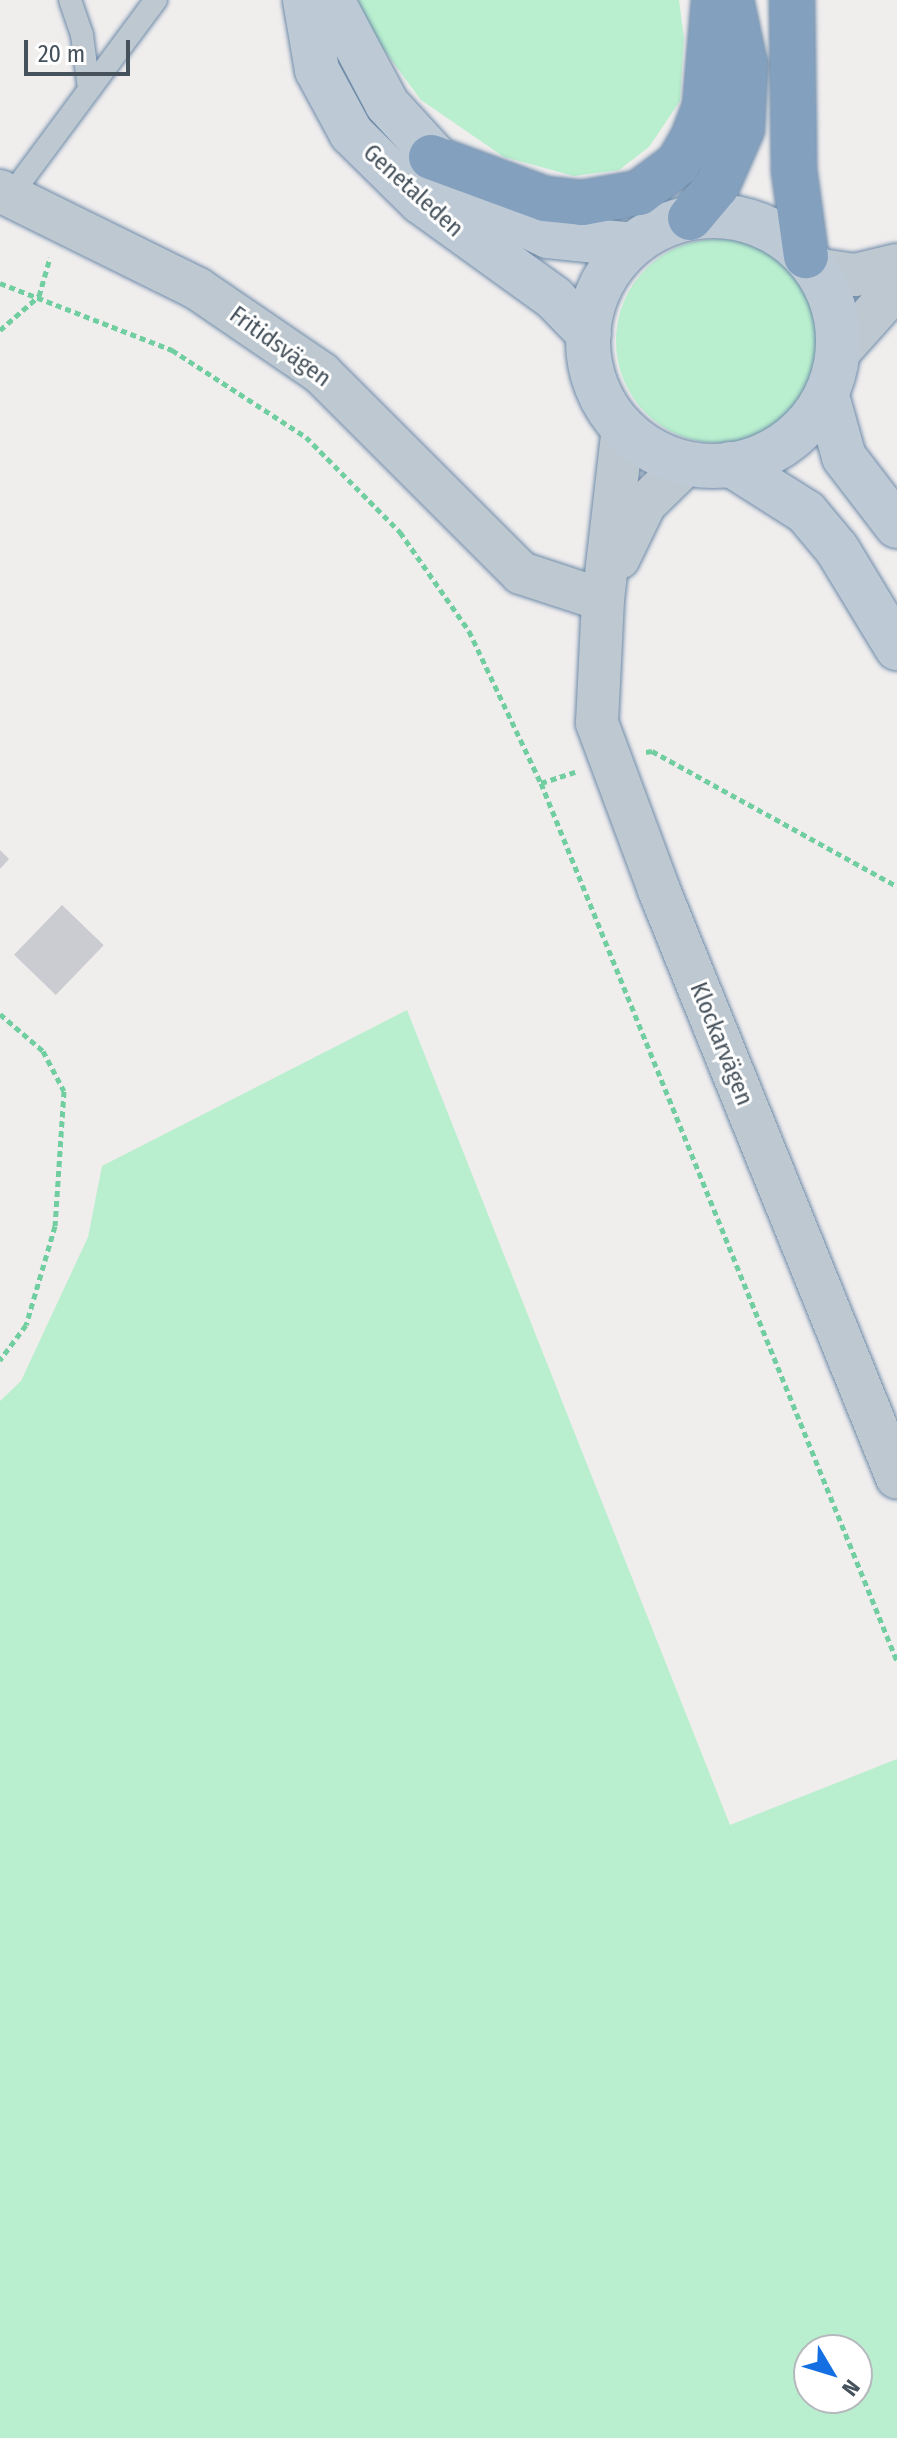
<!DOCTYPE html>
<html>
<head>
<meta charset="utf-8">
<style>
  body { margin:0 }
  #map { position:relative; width:897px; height:2438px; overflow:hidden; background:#f0eded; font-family:"Fira Sans Condensed",sans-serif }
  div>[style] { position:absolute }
  .green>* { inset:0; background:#b9efce }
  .round { border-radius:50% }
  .building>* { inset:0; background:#caccd2; transform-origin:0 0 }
  .path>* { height:5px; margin-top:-2.5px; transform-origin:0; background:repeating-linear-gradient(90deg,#71cea0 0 6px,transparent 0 10px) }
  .roads { filter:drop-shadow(0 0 2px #6e8ba9) drop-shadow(0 0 2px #6e8ba9) }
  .service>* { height:22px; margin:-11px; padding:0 11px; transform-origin:11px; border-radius:11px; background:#bdc8d0 }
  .minor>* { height:42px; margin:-21px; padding:0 21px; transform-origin:21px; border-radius:21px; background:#bdc8d0 }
  .secondary>* { height:44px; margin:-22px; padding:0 22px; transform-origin:22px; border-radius:22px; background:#bdc9d5 }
  .secondary>.ring { margin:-22px; padding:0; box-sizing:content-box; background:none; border:44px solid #bdc9d5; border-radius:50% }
  .motorway>* { height:44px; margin:-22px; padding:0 22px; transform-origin:22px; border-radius:22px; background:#83a0be }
  span { translate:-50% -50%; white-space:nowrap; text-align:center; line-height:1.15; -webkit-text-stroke:6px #fff; paint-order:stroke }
  .street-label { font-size:24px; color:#45515b }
  .north { position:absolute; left:793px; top:2334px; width:80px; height:80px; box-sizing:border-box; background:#fff; border:2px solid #b5b9bd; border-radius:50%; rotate:128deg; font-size:22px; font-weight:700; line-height:32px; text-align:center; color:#45515b }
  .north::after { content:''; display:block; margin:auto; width:28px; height:36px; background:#146fe3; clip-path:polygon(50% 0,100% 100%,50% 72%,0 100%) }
  .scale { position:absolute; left:24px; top:40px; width:106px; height:36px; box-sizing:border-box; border:4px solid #45515b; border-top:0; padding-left:10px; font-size:24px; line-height:28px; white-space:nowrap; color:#45515b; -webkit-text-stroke:6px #fff; paint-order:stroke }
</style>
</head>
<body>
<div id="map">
  <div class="green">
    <i style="clip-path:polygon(358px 0,679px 0,684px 38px,680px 101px,649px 147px,619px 170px,574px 176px,504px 157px,421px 100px,367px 27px)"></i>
    <i class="round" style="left:616px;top:239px;width:204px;height:204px"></i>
    <i style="clip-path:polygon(evenodd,407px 1010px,730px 1825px,897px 1759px,897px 2438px,0 2438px,0 1401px,21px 1381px,88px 1237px,102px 1166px,407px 1010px,809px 2350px,857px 2350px,857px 2398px,809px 2398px,809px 2350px)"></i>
  </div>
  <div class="building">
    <i style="clip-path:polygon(0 850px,9px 859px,0 869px)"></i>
    <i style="left:62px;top:905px;width:58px;height:69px;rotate:44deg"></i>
  </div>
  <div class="path">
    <i style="left:0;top:283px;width:185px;rotate:21.3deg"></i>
    <i style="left:172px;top:350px;width:160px;rotate:33deg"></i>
    <i style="left:306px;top:437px;width:134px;rotate:45.3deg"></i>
    <i style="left:400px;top:532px;width:121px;rotate:55.1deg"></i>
    <i style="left:469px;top:631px;width:168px;rotate:64.7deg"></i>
    <i style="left:541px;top:783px;width:947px;rotate:67.93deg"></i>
    <i style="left:0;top:330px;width:52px;rotate:-41.1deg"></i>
    <i style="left:39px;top:296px;width:40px;rotate:-74deg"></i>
    <i style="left:646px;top:752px;width:6px;rotate:-9deg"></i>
    <i style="left:652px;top:751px;width:280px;rotate:28.9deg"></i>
    <i style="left:541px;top:783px;width:36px;rotate:-18deg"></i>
    <i style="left:0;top:1014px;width:57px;rotate:40.7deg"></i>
    <i style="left:43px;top:1051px;width:45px;rotate:62.3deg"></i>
    <i style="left:64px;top:1091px;width:135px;rotate:93.8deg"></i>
    <i style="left:55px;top:1226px;width:103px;rotate:106.3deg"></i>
    <i style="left:26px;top:1325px;width:44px;rotate:126.6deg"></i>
  </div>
  <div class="roads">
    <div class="service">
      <i style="left:70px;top:0;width:37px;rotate:71deg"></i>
      <i style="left:82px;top:35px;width:54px;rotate:82.6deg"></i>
      <i style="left:11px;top:195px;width:243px;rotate:-53.4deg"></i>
    </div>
    <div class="minor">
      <i style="left:0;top:191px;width:221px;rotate:26.3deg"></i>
      <i style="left:198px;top:289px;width:149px;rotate:34.3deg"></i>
      <i style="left:321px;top:373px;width:283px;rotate:45deg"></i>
      <i style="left:521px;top:573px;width:86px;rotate:18.2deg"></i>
      <i style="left:815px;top:269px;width:40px;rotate:8.5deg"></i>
      <i style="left:855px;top:275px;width:43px;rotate:-13.4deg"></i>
      <i style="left:837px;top:354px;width:90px;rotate:-48.2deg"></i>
      <i style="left:623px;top:427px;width:174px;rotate:96.6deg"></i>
      <i style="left:603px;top:600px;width:123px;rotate:92.8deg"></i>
      <i style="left:597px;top:723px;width:178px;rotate:69.6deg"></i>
      <i style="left:659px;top:890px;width:634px;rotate:67.96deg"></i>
      <i style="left:619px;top:558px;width:60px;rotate:-64.3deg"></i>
      <i style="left:645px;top:504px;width:59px;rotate:-44.3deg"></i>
    </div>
    <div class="secondary">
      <i style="left:305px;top:0;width:71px;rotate:80.3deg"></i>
      <i style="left:317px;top:70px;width:72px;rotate:61.6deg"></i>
      <i style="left:351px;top:133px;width:98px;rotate:44.6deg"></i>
      <i style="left:421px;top:202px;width:164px;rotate:35.8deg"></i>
      <i style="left:554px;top:298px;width:50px;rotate:45.8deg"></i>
      <i style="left:332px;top:0;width:118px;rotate:62.1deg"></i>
      <i style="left:387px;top:104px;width:113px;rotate:47.5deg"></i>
      <i style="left:463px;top:187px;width:38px;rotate:37deg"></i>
      <i style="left:493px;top:210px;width:61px;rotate:25.3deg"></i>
      <i style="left:548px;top:236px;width:85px;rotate:6deg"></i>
      <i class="ring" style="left:588px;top:216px;width:206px;height:206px"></i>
      <i style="left:827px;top:396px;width:63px;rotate:74.4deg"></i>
      <i style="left:844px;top:457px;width:87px;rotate:52.5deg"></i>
      <i style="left:730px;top:464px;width:90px;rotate:32.3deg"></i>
      <i style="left:806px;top:512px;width:48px;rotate:50deg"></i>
      <i style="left:837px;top:549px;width:116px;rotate:58.8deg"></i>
    </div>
    <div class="motorway">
      <i style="left:792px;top:0;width:170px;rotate:89.3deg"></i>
      <i style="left:794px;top:170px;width:87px;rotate:82.1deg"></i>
      <i style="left:431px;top:157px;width:121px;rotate:20.2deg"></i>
      <i style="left:545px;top:199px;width:37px;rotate:6deg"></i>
      <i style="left:582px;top:203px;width:58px;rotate:-10deg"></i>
      <i style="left:639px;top:193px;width:49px;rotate:-36.6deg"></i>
      <i style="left:678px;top:164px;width:30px;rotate:-60deg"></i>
      <i style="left:693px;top:138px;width:34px;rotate:-69deg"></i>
      <i style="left:705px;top:106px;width:106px;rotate:-85.1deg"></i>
      <i style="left:690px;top:218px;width:42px;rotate:-49.8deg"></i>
      <i style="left:717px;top:186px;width:62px;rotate:-66.3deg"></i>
      <i style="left:742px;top:129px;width:64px;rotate:-87.3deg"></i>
      <i style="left:745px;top:65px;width:66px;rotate:-102.2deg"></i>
    </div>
  </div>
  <div class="street-label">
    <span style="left:413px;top:191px;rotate:42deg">Genetaleden</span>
    <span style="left:280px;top:347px;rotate:36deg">Fritidsvägen</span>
    <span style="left:721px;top:1044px;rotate:68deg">Klockarvägen</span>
  </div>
  <div class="north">N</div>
  <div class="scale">20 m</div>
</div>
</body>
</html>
